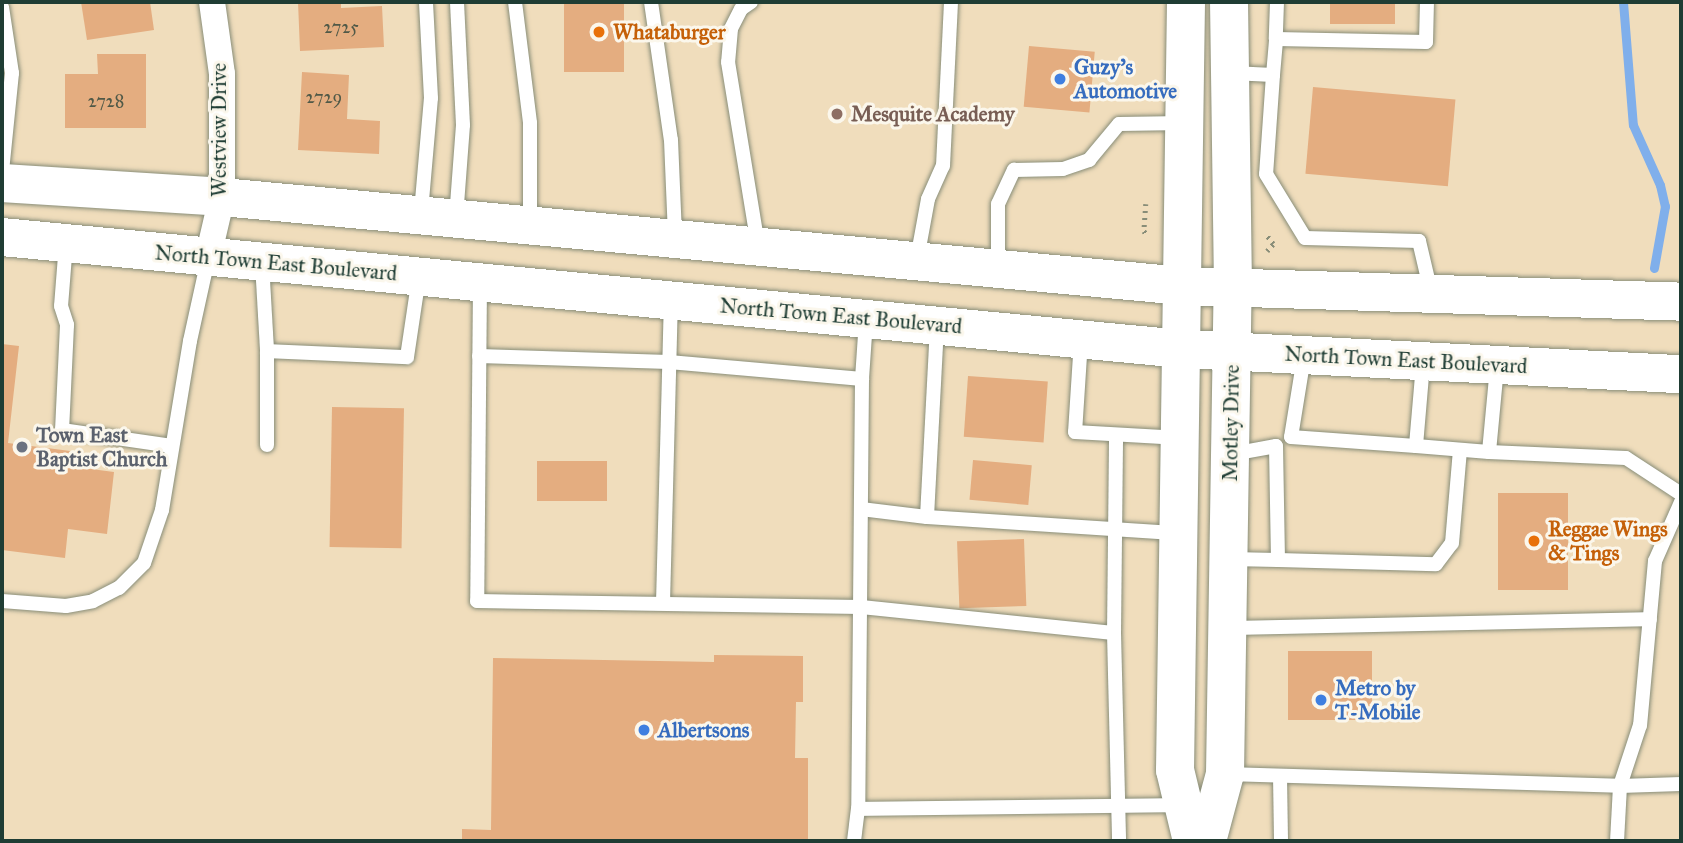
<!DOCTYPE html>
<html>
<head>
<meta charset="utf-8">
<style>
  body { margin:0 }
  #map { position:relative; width:1683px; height:843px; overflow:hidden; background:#f0ddbc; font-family:"IM FELL Great Primer",serif }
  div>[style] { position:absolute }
  .stream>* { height:9px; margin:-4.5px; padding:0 4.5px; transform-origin:4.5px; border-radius:4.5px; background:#80afeb }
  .building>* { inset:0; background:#e4ad80; transform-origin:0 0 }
  .path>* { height:4.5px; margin-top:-2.25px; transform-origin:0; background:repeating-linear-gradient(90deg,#888d78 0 2px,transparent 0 7px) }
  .roads { filter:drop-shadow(0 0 2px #888d78) drop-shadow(0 0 2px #888d78) }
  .service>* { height:14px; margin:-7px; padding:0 7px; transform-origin:7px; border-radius:7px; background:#fff }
  .minor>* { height:26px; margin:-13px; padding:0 13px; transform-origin:13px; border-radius:13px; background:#fff }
  .secondary>* { height:38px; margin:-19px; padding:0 19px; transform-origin:19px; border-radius:19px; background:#fff }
  .dots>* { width:19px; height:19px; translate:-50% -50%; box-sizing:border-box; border:4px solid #fbf7ec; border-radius:50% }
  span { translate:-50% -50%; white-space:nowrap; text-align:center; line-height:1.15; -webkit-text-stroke:6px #fbf7ec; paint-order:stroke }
  .number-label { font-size:18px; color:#505947 }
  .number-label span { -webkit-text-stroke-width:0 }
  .food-label { font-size:21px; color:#c56008; font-weight:700 }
  .left { translate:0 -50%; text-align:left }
  .shop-label { font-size:21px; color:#366cbe; font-weight:700 }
  .education-label { font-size:21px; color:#785e54; font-weight:700 }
  .street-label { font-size:21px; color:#1f3d34 }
  .worship-label { font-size:21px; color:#5b616d; font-weight:700 }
  .frame { position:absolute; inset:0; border:4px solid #1f3d34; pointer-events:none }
</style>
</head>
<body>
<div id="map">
  <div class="stream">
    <i style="left:1623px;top:2px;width:123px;rotate:85.4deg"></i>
    <i style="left:1633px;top:125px;width:66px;rotate:65.8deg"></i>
    <i style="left:1660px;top:185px;width:22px;rotate:77deg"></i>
    <i style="left:1665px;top:206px;width:63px;rotate:100.1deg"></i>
  </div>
  <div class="building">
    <i style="clip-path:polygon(81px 2px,150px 2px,154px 30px,87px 40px)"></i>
    <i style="clip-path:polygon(298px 2px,341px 2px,341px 8px,382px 6px,384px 47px,300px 51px)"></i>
    <i style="left:564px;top:2px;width:60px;height:70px"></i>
    <i style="left:1330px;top:2px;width:65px;height:22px"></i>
    <i style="left:1029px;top:46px;width:66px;height:61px;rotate:5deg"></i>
    <i style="clip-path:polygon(97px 54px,146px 54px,146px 128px,65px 128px,65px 74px,98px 74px)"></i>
    <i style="clip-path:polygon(302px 72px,349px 75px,347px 119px,380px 121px,379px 154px,298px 150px)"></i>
    <i style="left:1313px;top:87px;width:143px;height:87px;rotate:5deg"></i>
    <i style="clip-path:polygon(2px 344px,19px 346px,8px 443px,78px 452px,76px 467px,114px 472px,107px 534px,68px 529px,65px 558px,2px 550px)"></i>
    <i style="left:968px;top:376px;width:80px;height:61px;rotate:4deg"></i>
    <i style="left:332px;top:407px;width:72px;height:140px;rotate:1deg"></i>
    <i style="left:973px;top:460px;width:59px;height:40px;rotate:5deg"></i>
    <i style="left:537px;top:461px;width:70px;height:40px"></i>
    <i style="left:1498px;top:493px;width:70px;height:97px"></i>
    <i style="left:1024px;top:539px;width:67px;height:67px;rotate:88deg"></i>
    <i style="left:1288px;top:651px;width:84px;height:69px"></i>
    <i style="clip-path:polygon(714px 655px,803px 656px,803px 702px,796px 702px,795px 758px,808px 758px,808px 841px,462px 841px,462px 829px,491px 830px,493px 658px,714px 662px)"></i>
  </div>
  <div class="path">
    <i style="left:1146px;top:204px;width:27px;rotate:94deg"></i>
    <i style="left:1144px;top:231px;width:6px;rotate:51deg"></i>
    <i style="left:1267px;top:251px;width:9px;rotate:-49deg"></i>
    <i style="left:1273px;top:244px;width:10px;rotate:-127deg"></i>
  </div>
  <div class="roads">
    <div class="service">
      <i style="left:515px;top:2px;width:122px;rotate:82.9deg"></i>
      <i style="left:530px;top:123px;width:102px;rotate:90deg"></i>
      <i style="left:651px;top:2px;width:139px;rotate:81.8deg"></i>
      <i style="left:671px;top:140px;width:97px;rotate:87.6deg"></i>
      <i style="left:751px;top:2px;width:12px;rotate:145deg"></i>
      <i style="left:741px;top:9px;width:22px;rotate:117deg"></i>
      <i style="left:731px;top:29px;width:33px;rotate:95deg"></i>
      <i style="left:728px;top:62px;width:186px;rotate:80.7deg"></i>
      <i style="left:1277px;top:2px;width:37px;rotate:92deg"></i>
      <i style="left:1276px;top:39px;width:150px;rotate:1.1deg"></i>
      <i style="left:1426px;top:42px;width:40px;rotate:-88.6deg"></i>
      <i style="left:2px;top:7px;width:67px;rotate:81.4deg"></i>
      <i style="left:12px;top:73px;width:99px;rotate:95.8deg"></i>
      <i style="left:1232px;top:73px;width:41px;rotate:2.8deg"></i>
      <i style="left:1273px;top:75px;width:99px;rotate:94deg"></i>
      <i style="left:1266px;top:174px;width:75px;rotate:58.6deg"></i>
      <i style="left:1305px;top:238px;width:114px;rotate:1.5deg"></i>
      <i style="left:1419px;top:241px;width:52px;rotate:76.8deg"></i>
      <i style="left:1273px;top:75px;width:36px;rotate:-85deg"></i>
      <i style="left:421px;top:212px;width:114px;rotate:-85deg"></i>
      <i style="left:431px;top:98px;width:96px;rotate:-93deg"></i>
      <i style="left:456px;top:218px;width:93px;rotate:-85.7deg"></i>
      <i style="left:463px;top:125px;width:123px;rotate:-92.8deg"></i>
      <i style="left:66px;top:243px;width:63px;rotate:94.5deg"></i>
      <i style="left:61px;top:306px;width:20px;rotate:72deg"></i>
      <i style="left:67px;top:325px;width:105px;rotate:92.7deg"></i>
      <i style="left:62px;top:430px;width:111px;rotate:8.3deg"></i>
      <i style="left:917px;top:259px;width:61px;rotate:-79.6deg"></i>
      <i style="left:928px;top:199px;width:36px;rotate:-66deg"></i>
      <i style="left:943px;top:166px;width:164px;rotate:-87.2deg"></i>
      <i style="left:262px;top:263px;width:88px;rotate:86.7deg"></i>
      <i style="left:267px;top:351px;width:140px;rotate:2.5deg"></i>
      <i style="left:407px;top:357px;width:81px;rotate:-81.5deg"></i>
      <i style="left:998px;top:267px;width:63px;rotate:-90deg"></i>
      <i style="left:998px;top:204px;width:38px;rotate:-65deg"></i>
      <i style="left:1014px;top:170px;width:49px;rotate:-1.2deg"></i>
      <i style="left:1063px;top:169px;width:28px;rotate:-19deg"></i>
      <i style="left:1089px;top:160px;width:47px;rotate:-50.2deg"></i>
      <i style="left:1119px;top:124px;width:65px;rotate:-0.9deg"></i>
      <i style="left:480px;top:283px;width:318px;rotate:90.5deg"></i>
      <i style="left:477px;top:601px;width:384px;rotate:0.9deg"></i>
      <i style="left:861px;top:607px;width:254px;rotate:5.9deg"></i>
      <i style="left:1114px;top:633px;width:208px;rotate:88.6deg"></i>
      <i style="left:866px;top:320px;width:59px;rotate:93.9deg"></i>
      <i style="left:862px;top:379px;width:430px;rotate:90.5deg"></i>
      <i style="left:858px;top:809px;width:324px;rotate:-0.7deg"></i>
      <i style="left:937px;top:326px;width:191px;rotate:93deg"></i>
      <i style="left:927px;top:517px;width:251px;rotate:3.7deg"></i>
      <i style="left:1081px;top:340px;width:92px;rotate:93.7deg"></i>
      <i style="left:1075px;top:432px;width:105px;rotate:3.3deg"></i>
      <i style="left:479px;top:356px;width:190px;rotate:1.8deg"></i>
      <i style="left:669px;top:362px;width:194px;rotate:5deg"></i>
      <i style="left:1304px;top:357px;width:81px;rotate:99.2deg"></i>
      <i style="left:1291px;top:437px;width:125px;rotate:4.1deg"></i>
      <i style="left:1423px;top:364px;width:82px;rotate:94.9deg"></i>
      <i style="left:1416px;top:446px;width:73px;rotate:4.7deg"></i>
      <i style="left:1497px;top:367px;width:85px;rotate:95.4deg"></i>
      <i style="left:1489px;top:452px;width:137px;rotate:2.5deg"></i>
      <i style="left:1626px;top:458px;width:66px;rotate:33.2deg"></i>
      <i style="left:267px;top:445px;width:94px;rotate:-90deg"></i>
      <i style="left:1681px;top:502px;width:64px;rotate:113.8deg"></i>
      <i style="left:1655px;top:561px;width:165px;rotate:95.2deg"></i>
      <i style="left:1640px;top:725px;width:64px;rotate:108.2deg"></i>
      <i style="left:1620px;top:786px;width:61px;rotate:-1.9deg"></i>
      <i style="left:861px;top:509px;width:66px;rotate:6.9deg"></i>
      <i style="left:1230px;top:559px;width:48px;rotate:1.2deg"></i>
      <i style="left:1278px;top:560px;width:114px;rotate:-91deg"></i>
      <i style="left:1276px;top:446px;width:45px;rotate:169.7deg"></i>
      <i style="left:1278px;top:560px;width:158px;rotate:1.5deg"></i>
      <i style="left:1436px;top:564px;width:26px;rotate:-53deg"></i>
      <i style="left:1452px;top:543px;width:93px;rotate:-85.1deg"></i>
      <i style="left:2px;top:601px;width:64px;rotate:4.5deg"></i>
      <i style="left:66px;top:606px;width:27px;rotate:-10deg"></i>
      <i style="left:93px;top:601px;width:29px;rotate:-27deg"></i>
      <i style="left:119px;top:588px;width:35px;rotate:-45deg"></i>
      <i style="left:144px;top:563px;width:56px;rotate:-71.2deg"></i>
      <i style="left:162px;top:510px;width:171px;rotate:-80.6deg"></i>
      <i style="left:190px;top:341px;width:84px;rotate:-77.6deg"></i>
      <i style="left:663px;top:603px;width:301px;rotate:-88.5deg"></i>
      <i style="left:1228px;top:628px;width:422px;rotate:-1.2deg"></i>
      <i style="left:1114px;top:633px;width:198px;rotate:-89.4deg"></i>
      <i style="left:1225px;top:774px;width:395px;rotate:1.7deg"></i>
      <i style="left:1620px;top:786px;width:55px;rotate:93.1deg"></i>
      <i style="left:1280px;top:776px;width:65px;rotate:89.1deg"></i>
      <i style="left:854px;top:841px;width:32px;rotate:-83deg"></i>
    </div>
    <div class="minor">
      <i style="left:208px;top:257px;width:62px;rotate:-76.9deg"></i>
      <i style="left:222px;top:197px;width:123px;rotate:-90deg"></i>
      <i style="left:222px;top:74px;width:73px;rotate:-97.9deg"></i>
    </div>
    <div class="secondary">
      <i style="left:1186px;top:2px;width:768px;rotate:90.82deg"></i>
      <i style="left:1175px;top:770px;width:73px;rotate:76.5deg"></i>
      <i style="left:2px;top:183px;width:220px;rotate:3.6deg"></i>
      <i style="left:222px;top:197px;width:965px;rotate:5.29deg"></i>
      <i style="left:1183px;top:286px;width:498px;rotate:1.8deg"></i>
      <i style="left:2px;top:237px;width:1186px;rotate:5.42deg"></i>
      <i style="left:1183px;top:349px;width:499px;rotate:2.9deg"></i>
      <i style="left:1207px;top:841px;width:69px;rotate:-75deg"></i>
      <i style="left:1225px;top:774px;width:487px;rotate:-89.1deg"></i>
      <i style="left:1233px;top:287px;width:285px;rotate:-90.8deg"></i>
    </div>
  </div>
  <div class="dots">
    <i style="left:599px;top:32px;background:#e8710a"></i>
    <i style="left:1060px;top:79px;background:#3f7fe0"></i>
    <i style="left:837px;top:114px;background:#8d6e63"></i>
    <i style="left:22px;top:447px;background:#6b7280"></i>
    <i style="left:1534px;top:541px;background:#e8710a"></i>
    <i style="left:1321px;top:700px;background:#3f7fe0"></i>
    <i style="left:644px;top:730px;background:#3f7fe0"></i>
  </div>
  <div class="number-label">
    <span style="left:341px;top:27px">2725</span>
    <span style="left:324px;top:97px">2729</span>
    <span style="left:106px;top:101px">2728</span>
  </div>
  <div class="food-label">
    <span class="left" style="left:613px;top:32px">Whataburger</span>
    <span class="left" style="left:1548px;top:541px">Reggae Wings<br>&amp; Tings</span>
  </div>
  <div class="shop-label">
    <span class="left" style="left:1074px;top:79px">Guzy's<br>Automotive</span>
    <span class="left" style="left:1335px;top:700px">Metro by<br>T-Mobile</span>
    <span class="left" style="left:658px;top:730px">Albertsons</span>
  </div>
  <div class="education-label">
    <span class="left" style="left:851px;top:114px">Mesquite Academy</span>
  </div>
  <div class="street-label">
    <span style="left:219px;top:130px;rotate:-90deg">Westview Drive</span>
    <span style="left:276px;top:263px;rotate:5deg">North Town East Boulevard</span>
    <span style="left:841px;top:316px;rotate:5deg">North Town East Boulevard</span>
    <span style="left:1406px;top:360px;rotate:3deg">North Town East Boulevard</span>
    <span style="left:1231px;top:423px;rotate:-89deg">Motley Drive</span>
  </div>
  <div class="worship-label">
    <span class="left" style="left:36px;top:447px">Town East<br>Baptist Church</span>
  </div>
  <div class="frame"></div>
</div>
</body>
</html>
